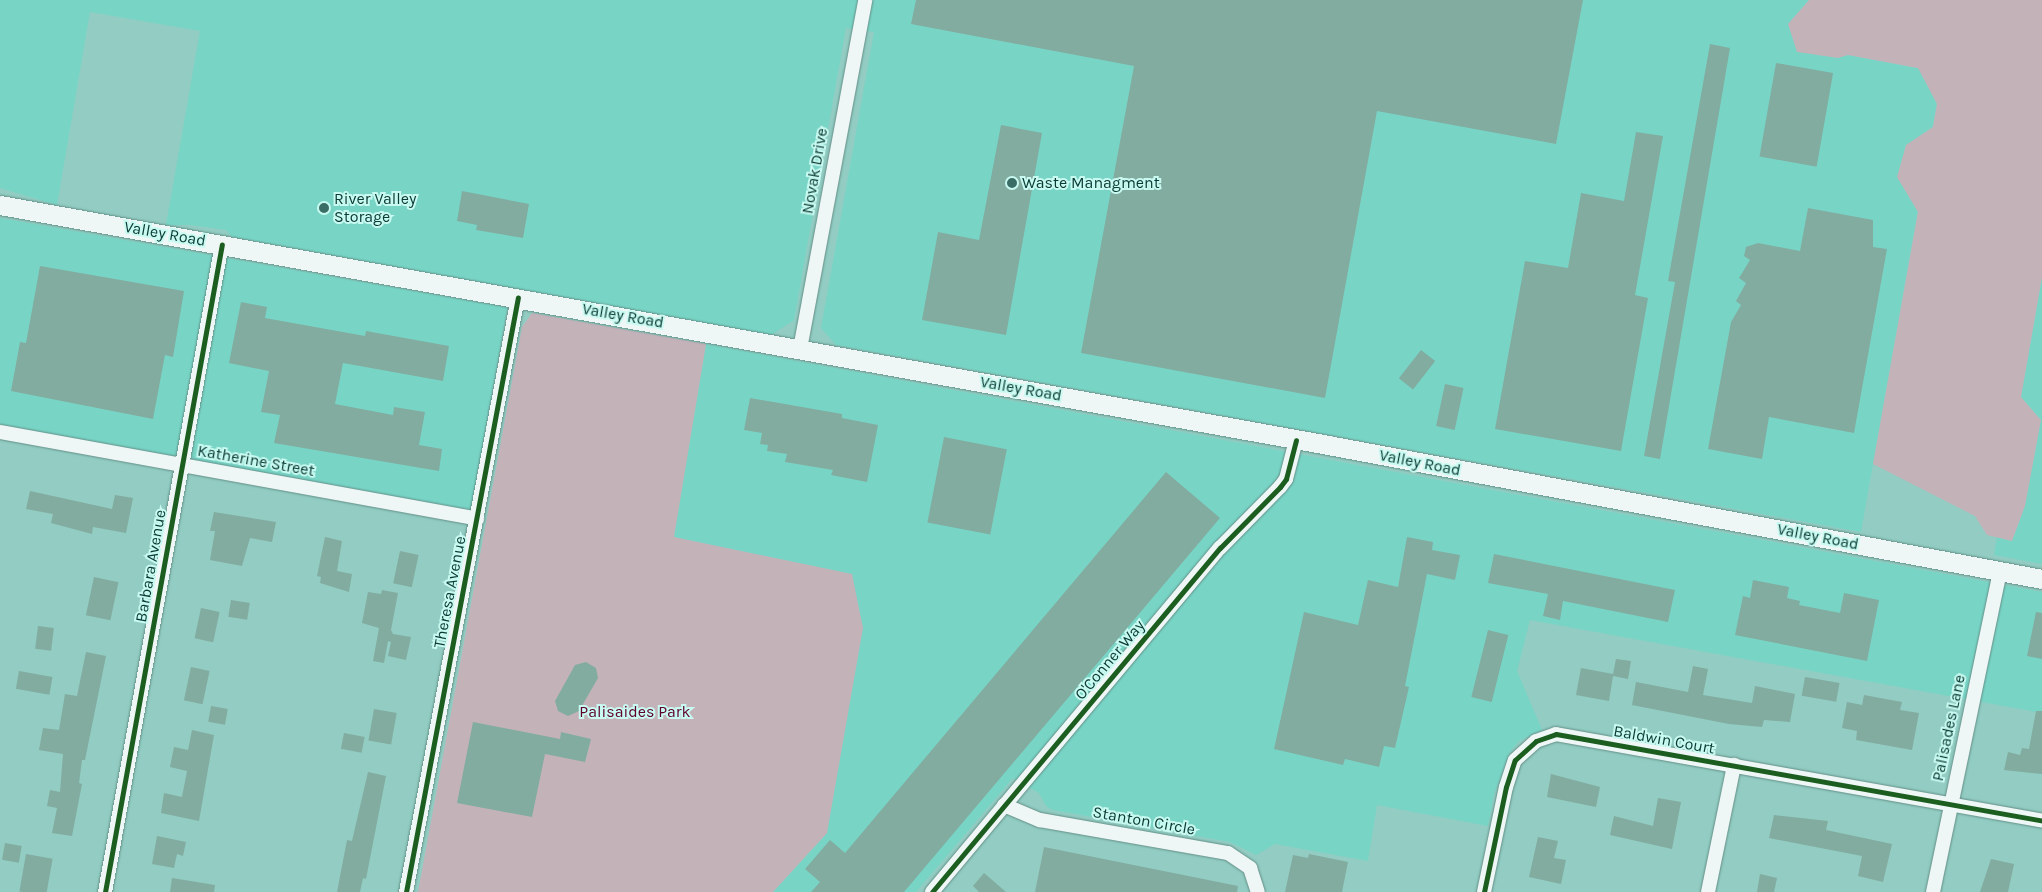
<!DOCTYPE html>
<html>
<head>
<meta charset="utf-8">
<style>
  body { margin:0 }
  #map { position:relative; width:2042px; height:892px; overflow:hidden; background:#92ccc2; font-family:Karla,sans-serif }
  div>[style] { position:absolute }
  .built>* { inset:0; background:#78d5c6; transform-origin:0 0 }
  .green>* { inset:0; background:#c4b2b9 }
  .building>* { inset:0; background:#82aca0; transform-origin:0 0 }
  .roads { filter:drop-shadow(0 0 1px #648f88) drop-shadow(0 0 1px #648f88) }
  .street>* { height:14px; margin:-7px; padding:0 7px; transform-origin:7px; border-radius:7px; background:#eff7f6 }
  .secondary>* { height:19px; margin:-9.5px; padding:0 9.5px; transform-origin:9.5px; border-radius:9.5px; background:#eff7f6 }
  .cycleway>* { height:5px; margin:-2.5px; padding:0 2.5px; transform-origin:2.5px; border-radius:2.5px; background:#1b5e20 }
  .dots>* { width:14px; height:14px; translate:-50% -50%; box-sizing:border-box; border:2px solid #c9faf1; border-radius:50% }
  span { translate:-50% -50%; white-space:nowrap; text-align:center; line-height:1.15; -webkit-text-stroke:4px #c9faf1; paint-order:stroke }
  .street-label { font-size:16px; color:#093a33 }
  .poi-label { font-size:16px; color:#093a33 }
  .left { translate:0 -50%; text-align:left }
  .park-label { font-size:16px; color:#5e002c }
</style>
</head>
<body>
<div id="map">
  <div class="built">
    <i style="clip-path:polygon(0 0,1858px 0,1848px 55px,1942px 73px,1861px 532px,836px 345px,821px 328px,874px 32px,846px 28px,794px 320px,771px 335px,232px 237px,226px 230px,190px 225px,166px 225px,200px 31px,90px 12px,57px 205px,0 188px)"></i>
    <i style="left:0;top:218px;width:515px;height:208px;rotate:10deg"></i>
    <i style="clip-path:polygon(2042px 276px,2042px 564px,1994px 555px)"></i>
    <i style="clip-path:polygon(706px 344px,2042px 592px,2042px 713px,1530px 620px,1517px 671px,1542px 730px,1519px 741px,1510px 752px,1494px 794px,1488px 826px,1377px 805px,1368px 861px,1275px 844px,1256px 855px,1230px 842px,1053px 810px,1046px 806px,1039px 793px,1013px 778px,916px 892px,773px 892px,827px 833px,674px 537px)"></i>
  </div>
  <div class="green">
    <i style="clip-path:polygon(1809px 0,2042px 0,2042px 277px,2021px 397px,2041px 420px,2025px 506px,2012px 541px,1987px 535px,1975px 516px,1873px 464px,1918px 212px,1897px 177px,1906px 145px,1933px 127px,1937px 104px,1918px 68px,1848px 55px,1838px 58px,1797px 52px,1788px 24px)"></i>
    <i style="clip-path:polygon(532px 313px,706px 344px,674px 537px,852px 574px,863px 628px,827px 833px,773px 892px,418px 892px,522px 327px)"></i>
  </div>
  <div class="building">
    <i style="clip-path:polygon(916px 0,1583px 0,1556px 144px,1377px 111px,1325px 398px,1081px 353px,1134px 66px,911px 24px)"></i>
    <i style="clip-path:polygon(1710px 44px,1730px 48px,1660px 459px,1644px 456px,1675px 282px,1668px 281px)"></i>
    <i style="left:1776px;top:63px;width:58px;height:95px;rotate:10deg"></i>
    <i style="clip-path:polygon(1001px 125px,1042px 133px,1006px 335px,922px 320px,938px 232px,979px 240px)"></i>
    <i style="clip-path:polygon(1636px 132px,1663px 136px,1635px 295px,1648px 298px,1621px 451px,1495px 429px,1525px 261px,1568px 268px,1581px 193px,1624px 201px)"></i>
    <i style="clip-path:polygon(462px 191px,529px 204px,523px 238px,476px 230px,477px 225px,457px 221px)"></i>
    <i style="clip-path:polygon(1808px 208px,1873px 220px,1873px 247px,1887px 249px,1854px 433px,1769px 417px,1762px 459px,1708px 449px,1731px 322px,1741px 305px,1736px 301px,1746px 283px,1739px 278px,1750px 260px,1744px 256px,1746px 247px,1758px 243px,1800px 251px)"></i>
    <i style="clip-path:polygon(40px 266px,184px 291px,173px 357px,165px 355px,153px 419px,11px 391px,20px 342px,26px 343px)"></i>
    <i style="clip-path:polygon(241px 302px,267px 307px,265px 318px,365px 336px,366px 331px,449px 346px,443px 381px,343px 363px,335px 404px,393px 415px,394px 407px,425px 412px,419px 445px,442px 449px,439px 471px,274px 443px,280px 415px,261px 412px,269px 371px,229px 363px)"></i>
    <i style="left:1421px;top:350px;width:18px;height:36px;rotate:38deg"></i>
    <i style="left:1445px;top:384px;width:19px;height:43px;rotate:12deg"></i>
    <i style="clip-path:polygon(750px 398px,842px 414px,842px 418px,878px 425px,867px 482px,831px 475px,833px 470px,785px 462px,787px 454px,767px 451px,768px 445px,760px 444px,762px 433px,744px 430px)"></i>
    <i style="left:944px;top:437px;width:64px;height:87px;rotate:11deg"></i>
    <i style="clip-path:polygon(1166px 472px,1220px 518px,904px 892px,811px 892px,820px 882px,805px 869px,830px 840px,845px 853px)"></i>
    <i style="clip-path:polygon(30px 491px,112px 509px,115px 495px,133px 498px,126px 533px,93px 527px,92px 534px,51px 523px,53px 514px,26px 509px)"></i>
    <i style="clip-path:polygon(214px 512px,276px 522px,272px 542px,250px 538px,242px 566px,210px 560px,215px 531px,210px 531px)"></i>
    <i style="clip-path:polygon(325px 537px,342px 541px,337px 571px,352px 574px,349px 592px,320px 583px,321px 577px,317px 576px)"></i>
    <i style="clip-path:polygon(1407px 537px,1433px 542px,1432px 550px,1460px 555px,1455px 580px,1427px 574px,1405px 686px,1409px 687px,1395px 748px,1384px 746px,1379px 767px,1345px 759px,1343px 765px,1274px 749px,1304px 612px,1358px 625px,1368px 580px,1398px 587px)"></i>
    <i style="left:400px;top:551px;width:19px;height:33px;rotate:12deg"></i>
    <i style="clip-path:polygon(1494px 554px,1675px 590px,1668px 622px,1563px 601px,1560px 620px,1543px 616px,1548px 594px,1488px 583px)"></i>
    <i style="left:94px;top:577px;width:25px;height:39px;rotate:12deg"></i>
    <i style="clip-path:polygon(1753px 580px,1789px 587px,1787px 598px,1800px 601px,1799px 605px,1840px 613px,1844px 593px,1879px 600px,1867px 661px,1735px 635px,1743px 596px,1750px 598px)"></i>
    <i style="clip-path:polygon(382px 590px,398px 593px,391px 630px,393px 634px,411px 637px,406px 660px,388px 656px,391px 642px,388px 641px,384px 663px,373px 661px,379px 628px,362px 623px,368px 592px,381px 594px)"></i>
    <i style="left:231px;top:600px;width:19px;height:17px;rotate:9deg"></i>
    <i style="left:201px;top:608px;width:19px;height:31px;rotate:12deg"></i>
    <i style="clip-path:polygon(2036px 612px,2042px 613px,2042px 659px,2027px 656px)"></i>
    <i style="left:38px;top:626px;width:16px;height:23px;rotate:7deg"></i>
    <i style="left:1488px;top:630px;width:21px;height:69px;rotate:14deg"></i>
    <i style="clip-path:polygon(86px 652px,106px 656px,85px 760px,82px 760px,79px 783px,82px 784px,72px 836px,52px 833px,57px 808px,47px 806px,50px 790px,60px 792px,63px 754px,39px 750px,43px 728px,59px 730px,65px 694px,77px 696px)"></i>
    <i style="clip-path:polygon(1616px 659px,1631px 661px,1628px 679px,1613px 676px,1609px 701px,1576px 695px,1581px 668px,1613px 674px)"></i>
    <i style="clip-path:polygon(586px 662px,596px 668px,598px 678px,579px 711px,568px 716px,558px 711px,555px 701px,575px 665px)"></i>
    <i style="clip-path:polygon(1693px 666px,1708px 669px,1703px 695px,1752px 703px,1755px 686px,1795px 694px,1790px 722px,1764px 720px,1762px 727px,1729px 724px,1632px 705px,1636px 682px,1688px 692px)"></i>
    <i style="left:191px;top:667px;width:19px;height:34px;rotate:12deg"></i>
    <i style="left:19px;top:671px;width:34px;height:18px;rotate:10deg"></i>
    <i style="left:1805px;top:677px;width:35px;height:19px;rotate:10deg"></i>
    <i style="clip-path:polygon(1864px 695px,1902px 702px,1900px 710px,1919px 713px,1912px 750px,1856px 740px,1857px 731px,1842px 728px,1847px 702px,1862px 705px)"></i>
    <i style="left:211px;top:706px;width:17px;height:16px;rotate:10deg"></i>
    <i style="left:374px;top:709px;width:23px;height:32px;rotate:10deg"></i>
    <i style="clip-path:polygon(2036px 711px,2042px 711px,2042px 774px,2004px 770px,2008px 752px,2020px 755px,2022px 748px,2029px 749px)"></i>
    <i style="clip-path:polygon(473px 722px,560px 739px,561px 732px,591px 739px,585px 762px,545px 754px,532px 817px,457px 803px)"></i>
    <i style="clip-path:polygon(192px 730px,214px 735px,199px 821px,161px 813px,164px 793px,182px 797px,187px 771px,170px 767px,174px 747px,188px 750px)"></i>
    <i style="left:344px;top:733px;width:21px;height:16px;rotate:11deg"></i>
    <i style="clip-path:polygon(368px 772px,386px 776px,366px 879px,363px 878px,360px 892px,337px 892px,347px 840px,352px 841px)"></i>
    <i style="clip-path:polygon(1551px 774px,1600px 787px,1596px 807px,1547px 797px)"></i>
    <i style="clip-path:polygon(1658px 798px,1681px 802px,1672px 849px,1610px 835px,1614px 816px,1653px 826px)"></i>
    <i style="clip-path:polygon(1774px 815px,1828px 821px,1826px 830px,1892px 844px,1883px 882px,1858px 876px,1862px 856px,1769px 838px)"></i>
    <i style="clip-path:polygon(157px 836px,186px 842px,183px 856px,177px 854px,174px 868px,152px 864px)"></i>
    <i style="clip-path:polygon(1538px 837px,1558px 841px,1554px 858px,1566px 860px,1561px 884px,1529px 877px)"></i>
    <i style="left:5px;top:843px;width:17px;height:17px;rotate:10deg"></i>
    <i style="clip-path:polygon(1044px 847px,1238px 886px,1237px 892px,1035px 892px)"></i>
    <i style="left:26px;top:854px;width:27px;height:38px;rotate:10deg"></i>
    <i style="clip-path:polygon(1309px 854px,1348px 862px,1342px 892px,1285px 892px,1293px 855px,1308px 858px)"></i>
    <i style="clip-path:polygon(1991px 859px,2014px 864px,2008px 892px,1980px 892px)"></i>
    <i style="clip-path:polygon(984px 873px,1006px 892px,979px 892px,973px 886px)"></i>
    <i style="clip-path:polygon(1760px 874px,1777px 878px,1774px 892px,1757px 892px)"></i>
    <i style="clip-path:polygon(172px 878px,215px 885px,214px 892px,170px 892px)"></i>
  </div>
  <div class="roads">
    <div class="street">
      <i style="left:800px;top:349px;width:355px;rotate:-79.4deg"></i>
      <i style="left:0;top:432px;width:485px;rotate:10.3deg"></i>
      <i style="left:1004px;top:805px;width:39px;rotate:23deg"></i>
      <i style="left:1040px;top:820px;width:191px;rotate:10deg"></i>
      <i style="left:1228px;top:853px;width:27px;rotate:34deg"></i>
      <i style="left:1250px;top:868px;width:25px;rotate:72deg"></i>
      <i style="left:105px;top:892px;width:658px;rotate:-79.77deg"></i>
      <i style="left:406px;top:892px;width:605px;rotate:-79.34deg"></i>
      <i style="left:932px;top:892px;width:449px;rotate:-50.1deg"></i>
      <i style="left:1220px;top:548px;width:86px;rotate:-45.5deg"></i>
      <i style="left:1280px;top:487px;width:10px;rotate:-53deg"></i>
      <i style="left:1286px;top:479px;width:40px;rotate:-75.6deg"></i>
      <i style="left:1484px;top:892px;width:107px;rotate:-78.2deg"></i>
      <i style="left:1506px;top:787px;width:28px;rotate:-72deg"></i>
      <i style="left:1515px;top:760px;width:28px;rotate:-42deg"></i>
      <i style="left:1536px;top:741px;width:21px;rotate:-19deg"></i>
      <i style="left:1556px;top:734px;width:494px;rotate:10.1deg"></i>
      <i style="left:1708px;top:892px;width:130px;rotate:-78.4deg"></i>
      <i style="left:1933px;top:892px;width:328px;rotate:-78.2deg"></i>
    </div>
    <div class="secondary">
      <i style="left:0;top:205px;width:1350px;rotate:10.24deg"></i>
      <i style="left:1328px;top:445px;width:726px;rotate:10.63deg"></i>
    </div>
  </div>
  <div class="cycleway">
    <i style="left:105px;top:892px;width:658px;rotate:-79.77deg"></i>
    <i style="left:406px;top:892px;width:605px;rotate:-79.34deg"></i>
    <i style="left:932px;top:892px;width:449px;rotate:-50.1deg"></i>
    <i style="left:1220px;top:548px;width:86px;rotate:-45.5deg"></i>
    <i style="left:1280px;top:487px;width:10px;rotate:-53deg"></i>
    <i style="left:1286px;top:479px;width:40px;rotate:-75.6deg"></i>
    <i style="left:1484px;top:892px;width:107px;rotate:-78.2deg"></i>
    <i style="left:1506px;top:787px;width:28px;rotate:-72deg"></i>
    <i style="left:1515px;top:760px;width:28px;rotate:-42deg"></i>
    <i style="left:1536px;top:741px;width:21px;rotate:-19deg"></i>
    <i style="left:1556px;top:734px;width:494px;rotate:10.1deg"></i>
  </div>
  <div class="dots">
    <i style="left:1012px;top:183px;background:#396d65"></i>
    <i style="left:324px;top:208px;background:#396d65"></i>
  </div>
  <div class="street-label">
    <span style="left:815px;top:171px;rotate:-80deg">Novak Drive</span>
    <span style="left:165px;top:234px;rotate:10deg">Valley Road</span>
    <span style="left:623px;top:316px;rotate:10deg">Valley Road</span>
    <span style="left:1021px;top:389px;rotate:10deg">Valley Road</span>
    <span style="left:256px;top:461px;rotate:10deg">Katherine Street</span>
    <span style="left:1420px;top:463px;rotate:11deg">Valley Road</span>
    <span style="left:1818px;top:537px;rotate:11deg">Valley Road</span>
    <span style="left:151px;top:566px;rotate:-80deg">Barbara Avenue</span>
    <span style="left:450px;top:592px;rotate:-79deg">Theresa Avenue</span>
    <span style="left:1110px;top:660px;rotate:-50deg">O'Conner Way</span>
    <span style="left:1949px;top:728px;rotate:-78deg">Palisades Lane</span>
    <span style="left:1664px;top:740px;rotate:10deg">Baldwin Court</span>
    <span style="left:1144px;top:821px;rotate:10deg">Stanton Circle</span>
  </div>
  <div class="poi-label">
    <span class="left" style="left:1022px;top:183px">Waste Managment</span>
    <span class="left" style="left:334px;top:208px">River Valley<br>Storage</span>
  </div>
  <div class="park-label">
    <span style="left:635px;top:712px">Palisaides Park</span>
  </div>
</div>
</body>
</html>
